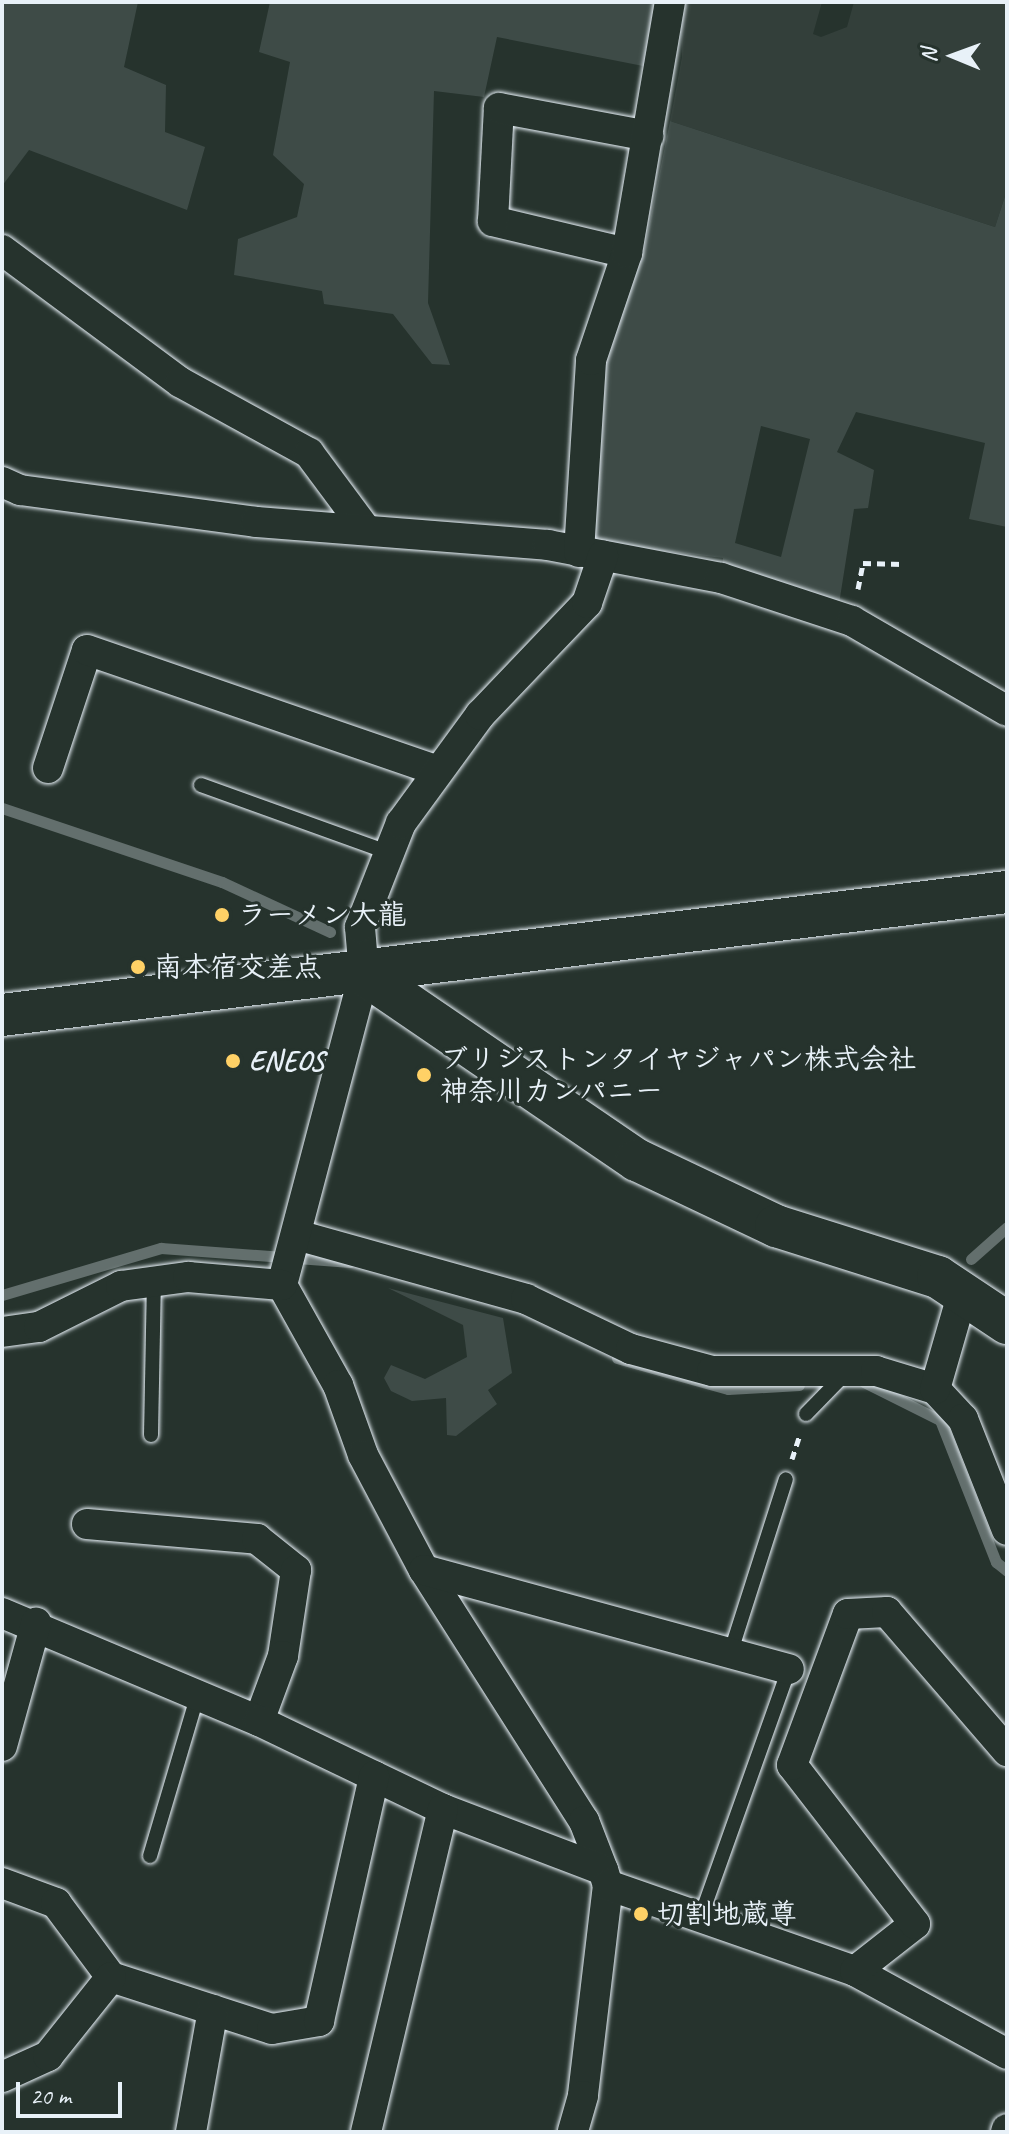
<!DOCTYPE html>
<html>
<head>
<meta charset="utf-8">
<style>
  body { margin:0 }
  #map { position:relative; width:1009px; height:2134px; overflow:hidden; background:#26332d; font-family:Caveat,"Klee One",sans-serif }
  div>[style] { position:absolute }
  .built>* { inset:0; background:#333f3a }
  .green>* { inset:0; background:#3e4b47 }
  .stream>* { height:11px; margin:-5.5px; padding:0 5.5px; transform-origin:5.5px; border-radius:5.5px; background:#636f6d }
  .path>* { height:5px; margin-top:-2.5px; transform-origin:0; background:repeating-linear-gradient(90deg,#e8f1f8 0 8px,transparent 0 14px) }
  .roads { filter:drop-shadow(0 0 2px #e8f1f8) drop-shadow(0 0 2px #e8f1f8) }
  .lane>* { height:14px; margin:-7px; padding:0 7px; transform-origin:7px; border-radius:7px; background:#26332d }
  .street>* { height:30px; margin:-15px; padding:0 15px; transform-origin:15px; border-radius:15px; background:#26332d }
  .secondary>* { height:42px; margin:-21px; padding:0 21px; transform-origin:21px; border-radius:21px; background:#26332d }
  .dots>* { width:22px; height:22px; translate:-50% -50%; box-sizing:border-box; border:4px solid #26332d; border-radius:50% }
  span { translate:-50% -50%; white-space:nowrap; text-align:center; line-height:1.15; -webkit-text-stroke:6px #26332d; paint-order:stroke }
  .poi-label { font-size:28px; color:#e8f1f8; font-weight:700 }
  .left { translate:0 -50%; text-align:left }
  .frame { position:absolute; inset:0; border:4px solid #e8f1f8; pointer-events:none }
  .north { position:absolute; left:913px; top:16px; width:80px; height:80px; -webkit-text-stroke:6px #26332d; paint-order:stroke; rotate:271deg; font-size:22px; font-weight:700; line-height:32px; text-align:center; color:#e8f1f8 }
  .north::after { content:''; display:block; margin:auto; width:28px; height:36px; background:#e8f1f8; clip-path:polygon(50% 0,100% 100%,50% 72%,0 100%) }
  .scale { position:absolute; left:16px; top:2082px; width:106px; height:36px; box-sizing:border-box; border:4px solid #e8f1f8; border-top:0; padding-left:10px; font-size:24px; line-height:28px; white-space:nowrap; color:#e8f1f8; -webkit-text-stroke:6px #26332d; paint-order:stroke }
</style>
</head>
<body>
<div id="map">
  <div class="built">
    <i style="clip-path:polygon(680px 2px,822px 2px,813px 34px,821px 37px,847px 27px,854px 2px,1007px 2px,1007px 190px,995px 227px,670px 121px,682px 57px)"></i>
  </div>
  <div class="green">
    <i style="clip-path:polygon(2px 2px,138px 2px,124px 67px,166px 85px,165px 132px,205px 147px,187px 210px,29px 150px,2px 186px)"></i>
    <i style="clip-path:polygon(270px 2px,659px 2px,648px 67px,497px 37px,484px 97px,434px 91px,428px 303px,450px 365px,432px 364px,393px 314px,324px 304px,322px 291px,234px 275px,238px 239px,297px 217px,304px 184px,273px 155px,290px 62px,259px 52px)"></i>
    <i style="clip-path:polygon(evenodd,670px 121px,995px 227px,1007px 190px,1007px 527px,969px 519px,985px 443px,856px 412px,837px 452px,874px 470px,868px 508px,854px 509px,839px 604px,722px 573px,723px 558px,605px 544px,590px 532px,605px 337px,644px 251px,670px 121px,761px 426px,810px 439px,781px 557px,735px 543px,761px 426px)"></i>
    <i style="clip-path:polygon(388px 1288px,503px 1318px,512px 1373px,488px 1390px,497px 1404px,456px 1436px,447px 1435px,446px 1398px,412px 1401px,391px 1391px,384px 1378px,391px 1365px,425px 1379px,467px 1357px,463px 1325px)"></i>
  </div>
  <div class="stream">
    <i style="left:2px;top:808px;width:232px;rotate:18.6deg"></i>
    <i style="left:222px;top:882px;width:119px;rotate:24.8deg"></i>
    <i style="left:971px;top:1259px;width:48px;rotate:-41.6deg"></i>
    <i style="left:2px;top:1295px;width:166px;rotate:-16.5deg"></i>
    <i style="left:161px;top:1248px;width:190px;rotate:4.2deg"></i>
    <i style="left:617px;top:1358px;width:115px;rotate:15.6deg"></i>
    <i style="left:728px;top:1389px;width:71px;rotate:-3.2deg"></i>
    <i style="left:864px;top:1382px;width:85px;rotate:26.6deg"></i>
    <i style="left:940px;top:1420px;width:153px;rotate:68.5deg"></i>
    <i style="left:996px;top:1562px;width:14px;rotate:39deg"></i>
  </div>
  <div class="path">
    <i style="left:858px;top:589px;width:26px;rotate:-79deg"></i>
    <i style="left:863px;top:563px;width:40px;rotate:1.4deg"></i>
    <i style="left:792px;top:1459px;width:26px;rotate:-72deg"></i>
  </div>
  <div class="roads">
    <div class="lane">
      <i style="left:201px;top:785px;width:201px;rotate:19.8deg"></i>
      <i style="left:806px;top:1414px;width:56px;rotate:-45.7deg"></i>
      <i style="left:151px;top:1435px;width:153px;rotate:-88.9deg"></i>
      <i style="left:732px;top:1648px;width:177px;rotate:-72.3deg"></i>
      <i style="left:150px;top:1856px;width:169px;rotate:-73.5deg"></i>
      <i style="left:701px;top:1916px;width:262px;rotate:-70.4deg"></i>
    </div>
    <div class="street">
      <i style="left:2px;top:250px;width:222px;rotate:36.6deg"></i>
      <i style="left:180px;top:382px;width:147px;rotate:28.8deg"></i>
      <i style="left:309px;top:453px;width:92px;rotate:53.4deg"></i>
      <i style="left:627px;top:253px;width:138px;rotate:-166.6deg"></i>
      <i style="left:493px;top:221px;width:113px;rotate:-87deg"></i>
      <i style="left:499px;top:108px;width:152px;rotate:10.6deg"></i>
      <i style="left:2px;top:482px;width:20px;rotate:24deg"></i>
      <i style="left:20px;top:490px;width:238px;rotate:7.7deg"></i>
      <i style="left:256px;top:522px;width:293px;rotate:4.5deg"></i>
      <i style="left:548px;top:545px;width:176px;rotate:10.8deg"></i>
      <i style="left:721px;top:578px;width:138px;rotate:18.2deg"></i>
      <i style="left:852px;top:621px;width:179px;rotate:30.1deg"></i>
      <i style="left:579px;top:552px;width:192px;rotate:-86.4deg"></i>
      <i style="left:591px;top:360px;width:113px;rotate:-71.4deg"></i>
      <i style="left:627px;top:253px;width:255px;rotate:-80.3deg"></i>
      <i style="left:48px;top:768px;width:124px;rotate:-71.7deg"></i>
      <i style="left:87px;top:650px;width:369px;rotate:19deg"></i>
      <i style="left:297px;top:1235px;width:238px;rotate:15.6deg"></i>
      <i style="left:526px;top:1299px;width:116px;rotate:25.5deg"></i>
      <i style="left:631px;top:1349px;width:84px;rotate:15.2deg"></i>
      <i style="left:712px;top:1371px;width:164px"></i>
      <i style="left:876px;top:1371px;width:62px;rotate:17deg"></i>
      <i style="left:935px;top:1389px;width:41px;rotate:47deg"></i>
      <i style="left:963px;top:1419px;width:119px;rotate:68.4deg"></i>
      <i style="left:282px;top:1285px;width:115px;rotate:60.8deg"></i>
      <i style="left:338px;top:1385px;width:74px;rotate:70.3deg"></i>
      <i style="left:363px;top:1455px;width:130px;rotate:62.1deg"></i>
      <i style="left:424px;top:1570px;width:298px;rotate:57.5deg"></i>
      <i style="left:584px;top:1821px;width:53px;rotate:68.8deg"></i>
      <i style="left:603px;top:1870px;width:16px;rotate:72deg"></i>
      <i style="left:608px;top:1885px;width:212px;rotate:96.8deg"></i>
      <i style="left:583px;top:2096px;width:37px;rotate:106deg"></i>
      <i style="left:282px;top:1285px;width:322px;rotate:-75.2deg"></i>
      <i style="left:364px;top:974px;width:47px;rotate:-94.9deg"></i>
      <i style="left:360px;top:927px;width:112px;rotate:-68.5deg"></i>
      <i style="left:401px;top:823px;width:134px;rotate:-53.8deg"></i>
      <i style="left:480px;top:715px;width:155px;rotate:-46.3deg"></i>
      <i style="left:587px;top:603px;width:50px;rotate:-71.2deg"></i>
      <i style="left:2px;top:1332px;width:37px;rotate:-8deg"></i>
      <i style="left:39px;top:1327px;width:92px;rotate:-26.6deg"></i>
      <i style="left:121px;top:1286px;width:68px;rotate:-7.7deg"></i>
      <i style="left:188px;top:1277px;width:94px;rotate:4.9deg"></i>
      <i style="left:935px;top:1389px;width:101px;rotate:-73.9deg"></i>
      <i style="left:87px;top:1524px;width:171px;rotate:5deg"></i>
      <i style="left:257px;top:1539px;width:50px;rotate:38.5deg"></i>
      <i style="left:296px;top:1570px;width:87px;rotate:98.6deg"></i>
      <i style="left:283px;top:1656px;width:69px;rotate:110.3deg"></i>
      <i style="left:424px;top:1570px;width:378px;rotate:15.2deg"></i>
      <i style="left:2px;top:1613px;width:279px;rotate:22.8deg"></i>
      <i style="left:259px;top:1721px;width:204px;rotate:25.6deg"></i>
      <i style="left:443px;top:1809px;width:171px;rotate:20.9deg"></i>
      <i style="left:2px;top:1746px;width:128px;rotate:-74.5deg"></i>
      <i style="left:2px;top:1883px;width:58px;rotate:20.3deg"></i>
      <i style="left:56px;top:1903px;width:92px;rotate:53.4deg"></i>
      <i style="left:111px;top:1977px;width:169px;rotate:17.9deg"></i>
      <i style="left:272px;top:2029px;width:48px;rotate:-9.7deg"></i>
      <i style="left:319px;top:2021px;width:251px;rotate:-77.3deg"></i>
      <i style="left:608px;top:1885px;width:262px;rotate:19.2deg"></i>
      <i style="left:855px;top:1971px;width:173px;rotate:28.6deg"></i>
      <i style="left:855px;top:1971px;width:76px;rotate:-38.1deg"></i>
      <i style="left:915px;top:1924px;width:201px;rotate:-127.7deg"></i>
      <i style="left:792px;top:1765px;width:161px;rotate:-69.7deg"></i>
      <i style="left:848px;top:1614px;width:39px;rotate:-3deg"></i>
      <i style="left:887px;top:1612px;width:184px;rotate:49.2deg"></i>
      <i style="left:2px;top:2077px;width:51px;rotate:-24.5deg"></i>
      <i style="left:48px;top:2056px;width:101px;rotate:-51.4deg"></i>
      <i style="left:191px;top:2132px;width:124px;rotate:-79.8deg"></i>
      <i style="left:366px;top:2132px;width:332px;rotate:-76.6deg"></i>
      <i style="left:1006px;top:2132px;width:3px;rotate:-72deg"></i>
    </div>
    <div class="secondary">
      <i style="left:364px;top:974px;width:330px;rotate:34.3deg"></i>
      <i style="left:637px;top:1160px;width:154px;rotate:25.4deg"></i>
      <i style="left:776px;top:1226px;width:170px;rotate:17.5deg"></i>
      <i style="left:938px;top:1277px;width:83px;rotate:33.7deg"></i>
      <i style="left:2px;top:1015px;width:1012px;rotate:-6.98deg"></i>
    </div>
  </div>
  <div class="dots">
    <i style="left:222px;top:915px;background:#ffd166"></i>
    <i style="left:138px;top:967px;background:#ffd166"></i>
    <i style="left:233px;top:1061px;background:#ffd166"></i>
    <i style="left:424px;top:1075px;background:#ffd166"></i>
    <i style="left:641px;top:1914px;background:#ffd166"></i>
  </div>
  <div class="poi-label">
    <span class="left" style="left:238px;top:915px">ラーメン大龍</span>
    <span class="left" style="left:154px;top:967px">南本宿交差点</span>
    <span class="left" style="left:440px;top:1075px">ブリジストンタイヤジャパン株式会社<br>神奈川カンパニー</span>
    <span class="left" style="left:249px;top:1061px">ENEOS</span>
    <span class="left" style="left:657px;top:1914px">切割地蔵尊</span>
  </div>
  <div class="frame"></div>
  <div class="north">N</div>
  <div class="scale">20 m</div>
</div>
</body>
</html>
